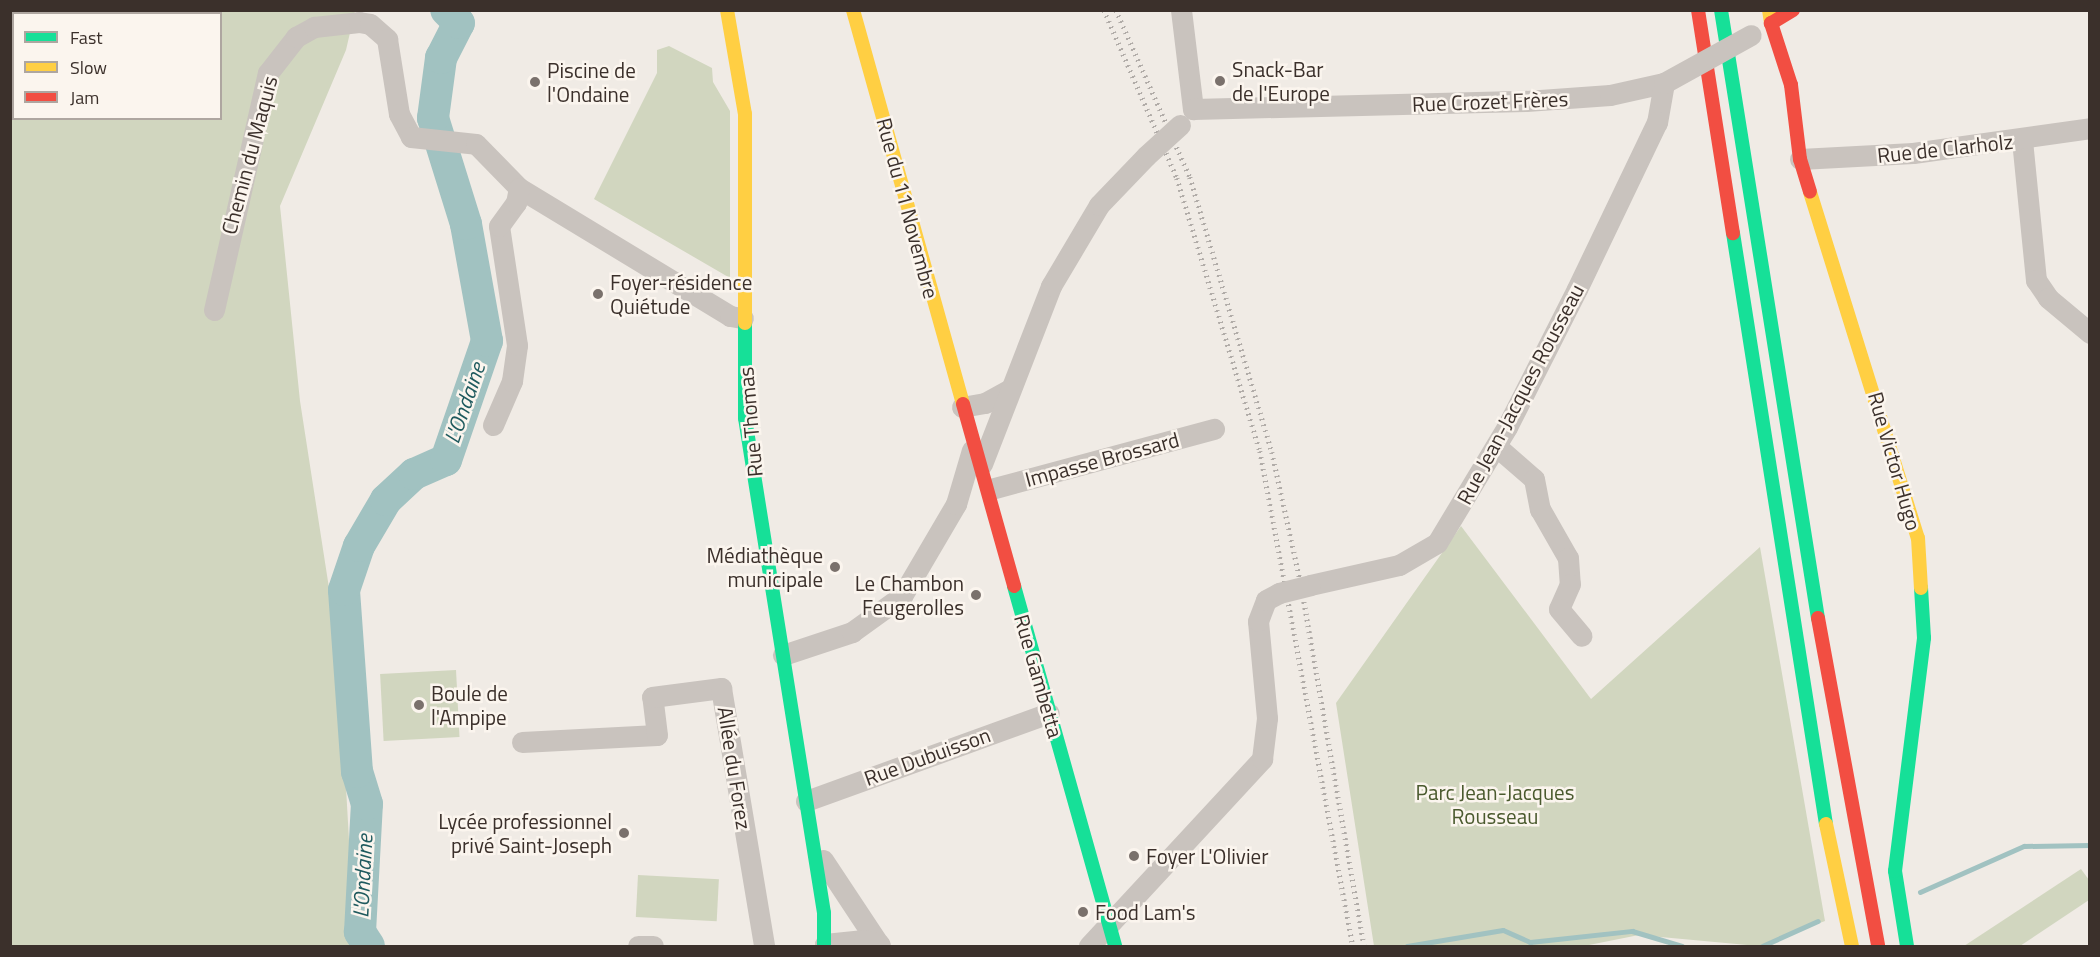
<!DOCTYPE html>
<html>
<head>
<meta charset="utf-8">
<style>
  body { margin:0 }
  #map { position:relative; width:2100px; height:957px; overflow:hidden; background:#f0ebe5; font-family:"Titillium Web",sans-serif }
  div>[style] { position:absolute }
  .green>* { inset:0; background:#d1d6bf; transform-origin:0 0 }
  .stream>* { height:5px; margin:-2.5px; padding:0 2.5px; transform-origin:2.5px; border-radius:2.5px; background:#a1c2c1 }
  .river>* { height:32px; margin:-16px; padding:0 16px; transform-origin:16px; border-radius:16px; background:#a1c2c1 }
  .street>* { height:21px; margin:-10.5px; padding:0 10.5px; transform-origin:10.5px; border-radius:10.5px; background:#c9c3be }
  .fast>* { height:14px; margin:-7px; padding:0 7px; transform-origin:7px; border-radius:7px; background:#16e098 }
  .slow>* { height:14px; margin:-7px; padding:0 7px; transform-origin:7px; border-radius:7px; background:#ffcf43 }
  .jam>* { height:14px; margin:-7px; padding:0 7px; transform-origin:7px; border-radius:7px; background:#f24e42 }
  .rail>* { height:4.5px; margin-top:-2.25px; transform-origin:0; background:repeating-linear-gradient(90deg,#b1aca8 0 1.5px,transparent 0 6px) }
  .street-bridge>* { height:21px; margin:-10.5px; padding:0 10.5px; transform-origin:10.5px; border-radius:10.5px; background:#c9c3be }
  .dots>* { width:16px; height:16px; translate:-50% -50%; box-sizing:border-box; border:3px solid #fbf5ee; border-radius:50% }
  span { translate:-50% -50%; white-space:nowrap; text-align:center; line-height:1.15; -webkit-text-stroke:5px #fbf5ee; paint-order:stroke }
  .poi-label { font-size:21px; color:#3b302b }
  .left { translate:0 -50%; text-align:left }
  .right { translate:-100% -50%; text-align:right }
  .street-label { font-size:21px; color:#3b302b }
  .park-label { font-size:21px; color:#4a5a2e }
  .water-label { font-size:22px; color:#1f5a5e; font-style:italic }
  .frame { position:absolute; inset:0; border:12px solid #3b302b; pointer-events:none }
  .legend { position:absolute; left:12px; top:12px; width:210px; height:108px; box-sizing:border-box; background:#fbf5ee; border:2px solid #aea6a0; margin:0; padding:8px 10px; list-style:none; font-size:18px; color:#3b302b }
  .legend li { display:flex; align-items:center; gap:12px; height:30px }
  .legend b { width:30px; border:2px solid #aea6a0 }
</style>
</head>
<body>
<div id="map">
  <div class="green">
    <i style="clip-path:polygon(evenodd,10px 11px,355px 11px,346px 50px,280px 206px,300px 401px,338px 646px,355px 946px,11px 946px,10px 11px,14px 14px,220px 14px,220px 118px,14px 118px,14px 14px)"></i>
    <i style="clip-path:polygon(669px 46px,712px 68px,713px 82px,730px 111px,730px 278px,594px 199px,657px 73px,657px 50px)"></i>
    <i style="clip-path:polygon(1461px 526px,1591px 699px,1760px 547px,1825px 921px,1758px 946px,1639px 935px,1584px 946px,1374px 946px,1336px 703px)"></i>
    <i style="left:456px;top:670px;width:67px;height:76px;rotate:87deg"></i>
    <i style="clip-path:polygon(2081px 869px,2089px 880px,2089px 900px,2020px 946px,1964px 946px)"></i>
    <i style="left:638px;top:875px;width:81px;height:42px;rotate:3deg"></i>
  </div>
  <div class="stream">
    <i style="left:1920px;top:892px;width:114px;rotate:-23.9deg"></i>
    <i style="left:2024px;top:846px;width:66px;rotate:-0.9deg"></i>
    <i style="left:1407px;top:946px;width:97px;rotate:-9.5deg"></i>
    <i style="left:1503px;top:930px;width:30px;rotate:24deg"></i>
    <i style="left:1530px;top:942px;width:103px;rotate:-6.2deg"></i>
    <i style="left:1632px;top:931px;width:52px;rotate:16.7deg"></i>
    <i style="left:1762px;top:946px;width:61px;rotate:-24.1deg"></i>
  </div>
  <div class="river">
    <i style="left:369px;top:946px;width:17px;rotate:-123deg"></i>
    <i style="left:360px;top:932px;width:128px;rotate:-86.9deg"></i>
    <i style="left:367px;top:804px;width:34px;rotate:-107deg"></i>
    <i style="left:357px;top:772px;width:182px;rotate:-94.1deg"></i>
    <i style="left:344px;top:590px;width:46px;rotate:-71.2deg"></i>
    <i style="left:359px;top:546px;width:53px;rotate:-59.6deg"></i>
    <i style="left:386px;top:500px;width:38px;rotate:-43deg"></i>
    <i style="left:414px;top:474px;width:35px;rotate:-24deg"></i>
    <i style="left:446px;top:460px;width:126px;rotate:-71deg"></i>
    <i style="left:487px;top:341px;width:119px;rotate:-100.2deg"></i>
    <i style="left:466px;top:224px;width:111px;rotate:-107.3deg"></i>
    <i style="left:433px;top:118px;width:61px;rotate:-82.4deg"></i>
    <i style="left:441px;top:58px;width:39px;rotate:-63deg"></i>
    <i style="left:459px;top:23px;width:18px;rotate:-135deg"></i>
  </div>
  <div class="street">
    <i style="left:1181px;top:10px;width:100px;rotate:83.1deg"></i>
    <i style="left:1193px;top:109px;width:333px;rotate:-1.4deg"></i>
    <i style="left:1526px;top:101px;width:84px;rotate:-4.1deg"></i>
    <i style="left:1610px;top:95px;width:55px;rotate:-12.5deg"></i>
    <i style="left:1664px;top:83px;width:40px;rotate:100deg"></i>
    <i style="left:1657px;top:122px;width:185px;rotate:115.6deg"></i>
    <i style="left:1577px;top:289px;width:155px;rotate:116.9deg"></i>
    <i style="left:1507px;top:427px;width:135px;rotate:121.1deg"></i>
    <i style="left:1437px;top:543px;width:44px;rotate:149.9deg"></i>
    <i style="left:1399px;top:565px;width:91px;rotate:167.3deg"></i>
    <i style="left:2022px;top:140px;width:141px;rotate:84.3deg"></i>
    <i style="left:2036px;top:280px;width:22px;rotate:56deg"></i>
    <i style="left:2048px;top:298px;width:55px;rotate:39.8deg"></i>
    <i style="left:1800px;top:159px;width:113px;rotate:-3deg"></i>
    <i style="left:1913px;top:153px;width:179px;rotate:-8deg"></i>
    <i style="left:214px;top:310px;width:243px;rotate:-77.2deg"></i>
    <i style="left:268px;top:73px;width:46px;rotate:-52.1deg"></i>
    <i style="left:296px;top:37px;width:21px;rotate:-29deg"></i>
    <i style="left:314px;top:27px;width:45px;rotate:-6.3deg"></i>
    <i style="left:359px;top:22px;width:11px;rotate:10deg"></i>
    <i style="left:370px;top:24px;width:23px;rotate:41deg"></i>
    <i style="left:387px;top:39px;width:76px;rotate:80.9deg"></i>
    <i style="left:399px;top:114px;width:26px;rotate:62deg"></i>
    <i style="left:411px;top:137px;width:65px;rotate:6.1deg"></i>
    <i style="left:476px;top:144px;width:62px;rotate:45.7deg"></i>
    <i style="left:519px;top:188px;width:247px;rotate:31.2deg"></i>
    <i style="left:730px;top:316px;width:13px;rotate:9deg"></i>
    <i style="left:962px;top:407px;width:23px;rotate:-10deg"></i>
    <i style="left:985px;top:403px;width:26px;rotate:-29deg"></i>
    <i style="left:493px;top:425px;width:48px;rotate:-66.6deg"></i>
    <i style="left:512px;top:381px;width:36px;rotate:-82deg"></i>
    <i style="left:517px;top:345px;width:120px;rotate:-98.6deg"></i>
    <i style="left:499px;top:226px;width:29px;rotate:-54deg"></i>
    <i style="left:516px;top:203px;width:15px;rotate:-79deg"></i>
    <i style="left:1496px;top:446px;width:50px;rotate:41deg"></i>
    <i style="left:1534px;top:479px;width:31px;rotate:79deg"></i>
    <i style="left:1540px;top:509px;width:56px;rotate:60.3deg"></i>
    <i style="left:1568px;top:558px;width:26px;rotate:86deg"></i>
    <i style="left:1570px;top:584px;width:27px;rotate:114deg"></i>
    <i style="left:1559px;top:609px;width:35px;rotate:50deg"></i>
    <i style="left:982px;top:464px;width:191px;rotate:-68.8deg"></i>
    <i style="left:1051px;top:286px;width:94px;rotate:-59.3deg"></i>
    <i style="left:1099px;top:205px;width:68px;rotate:-46.2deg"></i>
    <i style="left:991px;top:489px;width:231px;rotate:-15.1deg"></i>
    <i style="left:783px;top:655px;width:73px;rotate:-18.4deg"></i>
    <i style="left:852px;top:632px;width:62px;rotate:-35.8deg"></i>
    <i style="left:902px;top:596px;width:107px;rotate:-59.6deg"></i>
    <i style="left:956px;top:504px;width:56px;rotate:-73.5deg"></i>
    <i style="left:522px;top:742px;width:135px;rotate:-3deg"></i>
    <i style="left:657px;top:735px;width:38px;rotate:-97deg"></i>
    <i style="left:652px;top:697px;width:70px;rotate:-7.4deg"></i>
    <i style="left:721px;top:688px;width:262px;rotate:80.5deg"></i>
    <i style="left:806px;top:801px;width:258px;rotate:-19.9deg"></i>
    <i style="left:823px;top:860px;width:103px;rotate:56.5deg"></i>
    <i style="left:825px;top:944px;width:39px;rotate:-6deg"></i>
    <i style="left:864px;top:940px;width:16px;rotate:15deg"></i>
    <i style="left:638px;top:946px;width:15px"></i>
    <i style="left:1089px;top:946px;width:255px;rotate:-47.2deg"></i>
    <i style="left:1262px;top:759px;width:41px;rotate:-83deg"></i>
    <i style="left:1267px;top:718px;width:97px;rotate:-95.3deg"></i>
    <i style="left:1258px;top:621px;width:22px;rotate:-69deg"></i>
    <i style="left:1266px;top:600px;width:15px;rotate:-28deg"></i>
  </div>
  <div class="fast">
    <i style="left:1721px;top:10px;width:616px;rotate:80.94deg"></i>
    <i style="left:1733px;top:233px;width:598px;rotate:81.06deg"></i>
    <i style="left:745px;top:323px;width:95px;rotate:90deg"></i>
    <i style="left:745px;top:418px;width:501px;rotate:80.93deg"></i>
    <i style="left:824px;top:913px;width:33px;rotate:90deg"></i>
    <i style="left:1014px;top:586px;width:374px;rotate:74.3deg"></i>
    <i style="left:1907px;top:946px;width:76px;rotate:-99.1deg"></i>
    <i style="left:1895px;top:871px;width:235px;rotate:-82.9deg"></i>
    <i style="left:1924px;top:638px;width:50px;rotate:-93.4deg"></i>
  </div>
  <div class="slow">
    <i style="left:727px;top:10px;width:106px;rotate:80.2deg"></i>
    <i style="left:745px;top:114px;width:209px;rotate:90deg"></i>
    <i style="left:853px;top:10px;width:409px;rotate:74.4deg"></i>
    <i style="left:1769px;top:10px;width:13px;rotate:81deg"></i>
    <i style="left:1810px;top:192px;width:362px;rotate:72.7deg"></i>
    <i style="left:1918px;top:538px;width:50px;rotate:86.6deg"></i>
    <i style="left:1826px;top:824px;width:125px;rotate:78deg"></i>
  </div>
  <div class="jam">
    <i style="left:1698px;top:10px;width:226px;rotate:81.1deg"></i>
    <i style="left:1793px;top:10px;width:26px;rotate:149deg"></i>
    <i style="left:1771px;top:23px;width:65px;rotate:72.1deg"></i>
    <i style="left:1791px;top:85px;width:75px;rotate:83.1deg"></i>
    <i style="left:1800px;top:159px;width:34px;rotate:73deg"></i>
    <i style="left:963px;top:404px;width:189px;rotate:74.3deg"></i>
    <i style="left:1818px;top:618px;width:333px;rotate:79.6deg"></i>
  </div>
  <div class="rail">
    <i style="left:1104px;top:10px;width:183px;rotate:66.5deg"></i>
    <i style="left:1177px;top:178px;width:285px;rotate:73.1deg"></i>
    <i style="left:1260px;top:451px;width:504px;rotate:79.36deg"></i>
    <i style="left:1116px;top:10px;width:183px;rotate:66.1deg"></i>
    <i style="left:1190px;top:177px;width:287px;rotate:73.4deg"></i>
    <i style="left:1272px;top:452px;width:135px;rotate:77.6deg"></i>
    <i style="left:1301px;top:584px;width:367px;rotate:80.1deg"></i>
  </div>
  <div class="street-bridge">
    <i style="left:1664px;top:83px;width:99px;rotate:-28.9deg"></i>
    <i style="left:1146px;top:156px;width:46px;rotate:-42.4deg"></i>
    <i style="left:1279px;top:593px;width:32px;rotate:-14deg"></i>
  </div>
  <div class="dots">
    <i style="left:1220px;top:81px;background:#7a716c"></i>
    <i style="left:535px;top:82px;background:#7a716c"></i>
    <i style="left:598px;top:294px;background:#7a716c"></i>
    <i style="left:835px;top:567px;background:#7a716c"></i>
    <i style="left:976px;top:595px;background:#7a716c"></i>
    <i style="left:419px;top:705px;background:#7a716c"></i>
    <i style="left:624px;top:833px;background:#7a716c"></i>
    <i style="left:1134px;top:856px;background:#7a716c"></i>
    <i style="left:1083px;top:912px;background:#7a716c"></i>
  </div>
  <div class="poi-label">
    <span class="left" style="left:1232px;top:81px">Snack-Bar<br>de l'Europe</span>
    <span class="left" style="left:547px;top:82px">Piscine de<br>l'Ondaine</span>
    <span class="left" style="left:610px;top:294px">Foyer-résidence<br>Quiétude</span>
    <span class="right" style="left:823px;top:567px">Médiathèque<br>municipale</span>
    <span class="right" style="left:964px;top:595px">Le Chambon<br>Feugerolles</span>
    <span class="left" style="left:431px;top:705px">Boule de<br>l'Ampipe</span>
    <span class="right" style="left:612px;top:833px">Lycée professionnel<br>privé Saint-Joseph</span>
    <span class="left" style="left:1146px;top:856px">Foyer L'Olivier</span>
    <span class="left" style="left:1095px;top:912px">Food Lam's</span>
  </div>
  <div class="street-label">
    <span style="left:1490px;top:101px;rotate:-2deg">Rue Crozet Frères</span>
    <span style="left:1945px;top:148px;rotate:-6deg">Rue de Clarholz</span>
    <span style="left:249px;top:155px;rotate:-75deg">Chemin du Maquis</span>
    <span style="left:908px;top:208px;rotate:75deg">Rue du 11 Novembre</span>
    <span style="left:1520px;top:394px;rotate:-62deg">Rue Jean-Jacques Rousseau</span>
    <span style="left:750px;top:422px;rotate:-95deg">Rue Thomas</span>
    <span style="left:1102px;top:459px;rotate:-15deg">Impasse Brossard</span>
    <span style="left:1895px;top:461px;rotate:74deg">Rue Victor Hugo</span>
    <span style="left:1039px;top:676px;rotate:74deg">Rue Gambetta</span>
    <span style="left:927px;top:756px;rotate:-20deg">Rue Dubuisson</span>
    <span style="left:735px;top:768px;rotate:81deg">Allée du Forez</span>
  </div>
  <div class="park-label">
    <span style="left:1495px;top:804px">Parc Jean-Jacques<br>Rousseau</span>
  </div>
  <div class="water-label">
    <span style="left:465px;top:403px;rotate:-71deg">L'Ondaine</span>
    <span style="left:363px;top:876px;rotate:-87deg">L'Ondaine</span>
  </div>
  <div class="frame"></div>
  <ul class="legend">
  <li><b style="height:8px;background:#16e098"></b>Fast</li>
  <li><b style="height:8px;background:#ffcf43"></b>Slow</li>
  <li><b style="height:8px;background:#f24e42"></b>Jam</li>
  </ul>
</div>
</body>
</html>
